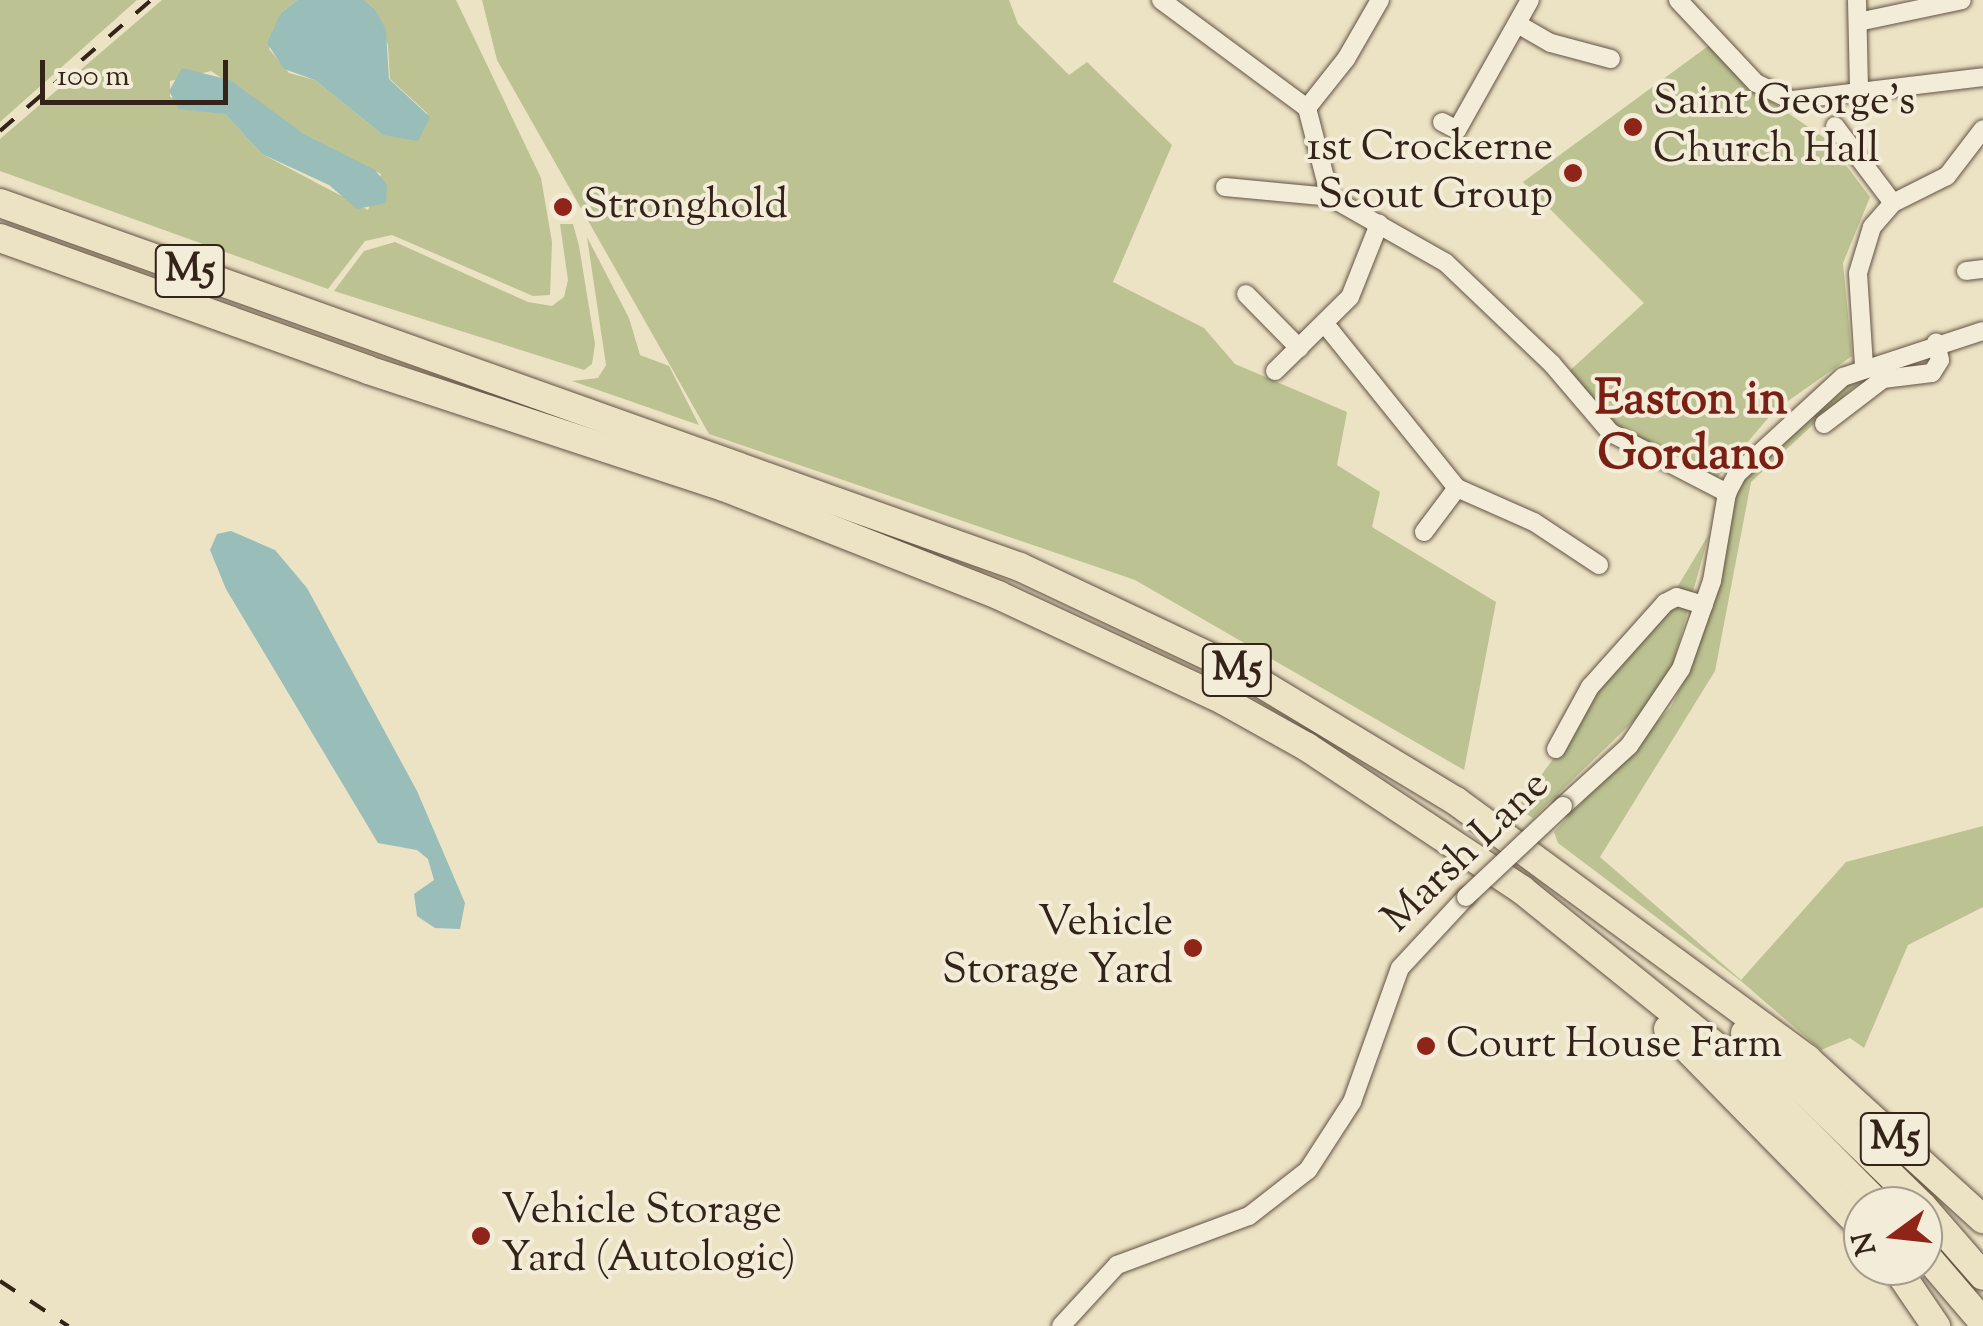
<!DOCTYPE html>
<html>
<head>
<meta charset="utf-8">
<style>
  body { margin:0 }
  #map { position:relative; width:1983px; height:1326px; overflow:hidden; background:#ece2c4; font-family:"Sorts Mill Goudy",serif }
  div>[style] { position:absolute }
  .green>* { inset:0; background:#bcc291 }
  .water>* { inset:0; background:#99bdb9 }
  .roads { filter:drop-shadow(0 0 2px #625344) drop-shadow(0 0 2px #625344) }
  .minor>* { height:18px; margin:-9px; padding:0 9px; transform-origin:9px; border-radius:9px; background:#f3ecd9 }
  .highway>* { height:28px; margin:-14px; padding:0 14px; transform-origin:14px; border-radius:14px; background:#ece2c4 }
  .rail>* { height:4px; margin-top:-2px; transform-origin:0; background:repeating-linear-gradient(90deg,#342319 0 18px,transparent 0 36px) }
  .bridges { filter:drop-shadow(0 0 2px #625344) drop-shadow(0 0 2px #625344) }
  .minor-bridge>* { height:18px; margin:-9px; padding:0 9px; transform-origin:9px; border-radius:9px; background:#f3ecd9 }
  .dots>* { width:28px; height:28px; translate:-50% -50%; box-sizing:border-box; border:5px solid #f3ecd9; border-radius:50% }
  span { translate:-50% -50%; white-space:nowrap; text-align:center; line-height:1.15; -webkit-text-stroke:8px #f3ecd9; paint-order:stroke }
  .shield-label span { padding:2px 8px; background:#f3ecd9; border:2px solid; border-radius:8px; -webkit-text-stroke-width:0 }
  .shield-label { font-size:40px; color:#342319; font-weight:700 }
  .poi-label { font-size:42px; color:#342319 }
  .left { translate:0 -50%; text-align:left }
  .right { translate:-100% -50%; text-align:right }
  .street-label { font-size:42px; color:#342319 }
  .quarter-label { font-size:48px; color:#7a1f14; font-weight:700 }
  .north { position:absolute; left:1843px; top:1186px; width:100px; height:100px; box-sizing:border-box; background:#f3ecd9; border:2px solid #a79c8c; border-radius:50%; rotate:255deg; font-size:28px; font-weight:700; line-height:40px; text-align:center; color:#342319 }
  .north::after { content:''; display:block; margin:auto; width:35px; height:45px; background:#8f2418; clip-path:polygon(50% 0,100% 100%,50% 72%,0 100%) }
  .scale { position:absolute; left:40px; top:60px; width:188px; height:45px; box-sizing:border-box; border:5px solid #342319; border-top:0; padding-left:12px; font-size:30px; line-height:35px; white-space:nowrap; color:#342319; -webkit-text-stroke:8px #f3ecd9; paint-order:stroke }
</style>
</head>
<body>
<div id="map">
  <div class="green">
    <i style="clip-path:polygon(0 0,137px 0,0 122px)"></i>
    <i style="clip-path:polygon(evenodd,162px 0,297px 0,281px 13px,269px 49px,289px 73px,315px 80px,383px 135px,428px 114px,390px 79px,388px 45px,375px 9px,364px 0,456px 0,541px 178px,552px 242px,550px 295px,533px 296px,392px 235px,365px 241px,328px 289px,0 171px,0 139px,162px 0,211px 71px,304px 134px,381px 174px,368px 210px,262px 154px,225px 114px,170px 97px,170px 81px,211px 71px)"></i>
    <i style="clip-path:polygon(482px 0,1009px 0,1018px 24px,1069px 75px,1087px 62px,1172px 145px,1113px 282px,1204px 328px,1235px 364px,1347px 412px,1337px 465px,1380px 492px,1372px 527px,1496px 602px,1464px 770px,1135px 580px,709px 434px,497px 60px)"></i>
    <i style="clip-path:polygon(1711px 44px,1766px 98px,1826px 139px,1870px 197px,1843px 263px,1852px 356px,1775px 410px,1717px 478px,1610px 424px,1566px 374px,1644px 303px,1523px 182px)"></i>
    <i style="clip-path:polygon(560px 224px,573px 224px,579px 246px,595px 344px,592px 364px,584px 370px,334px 291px,364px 251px,395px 242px,528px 302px,552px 306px,564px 297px,568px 280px)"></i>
    <i style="clip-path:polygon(587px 237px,629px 318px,640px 355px,669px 366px,699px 425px,572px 381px,598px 378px,606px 365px)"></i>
    <i style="clip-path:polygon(1868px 374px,1751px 482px,1715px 671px,1600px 857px,1741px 980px,1846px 862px,1983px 826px,1983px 907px,1908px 945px,1864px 1048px,1850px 1038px,1821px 1050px,1741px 981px,1558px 843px,1554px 832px,1671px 707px,1689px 670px,1736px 487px,1826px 395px)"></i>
    <i style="clip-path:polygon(1709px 534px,1673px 664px,1646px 709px,1533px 818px,1517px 808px,1559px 751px,1592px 688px,1666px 606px)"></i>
  </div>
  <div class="water">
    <i style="clip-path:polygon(297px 0,364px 0,375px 9px,386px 30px,389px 79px,430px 117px,418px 141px,383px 135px,315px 80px,284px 69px,267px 43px,281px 13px)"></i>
    <i style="clip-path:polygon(182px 68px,230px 80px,304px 134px,375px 170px,387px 185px,386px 203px,357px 209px,329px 185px,262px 154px,225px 114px,179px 109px,169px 91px)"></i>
    <i style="clip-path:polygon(231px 531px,275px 550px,307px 588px,417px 791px,465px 903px,460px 929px,435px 928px,417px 916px,414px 894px,434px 880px,428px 859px,417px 850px,378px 843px,226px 589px,210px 550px,217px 534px)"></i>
  </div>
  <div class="roads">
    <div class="minor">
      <i style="left:1161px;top:0;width:182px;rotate:36.5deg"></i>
      <i style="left:1678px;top:0;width:114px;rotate:46.8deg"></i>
      <i style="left:1756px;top:83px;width:39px;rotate:26deg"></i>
      <i style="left:1791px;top:100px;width:193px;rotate:-6.8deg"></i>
      <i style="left:1857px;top:0;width:91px;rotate:88.7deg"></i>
      <i style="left:1858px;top:22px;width:106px;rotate:-11.9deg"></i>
      <i style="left:1521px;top:26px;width:34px;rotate:30deg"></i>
      <i style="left:1551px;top:43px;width:62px;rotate:14.9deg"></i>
      <i style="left:1307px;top:108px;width:92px;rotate:75.5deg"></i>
      <i style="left:1330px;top:197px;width:133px;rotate:29.6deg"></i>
      <i style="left:1446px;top:263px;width:146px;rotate:43.6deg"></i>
      <i style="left:1552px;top:364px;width:91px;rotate:49.5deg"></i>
      <i style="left:1611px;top:433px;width:131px;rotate:27.3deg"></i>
      <i style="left:1307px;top:108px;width:63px;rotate:-51.5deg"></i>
      <i style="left:1346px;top:59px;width:68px;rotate:-60deg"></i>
      <i style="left:1442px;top:122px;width:17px;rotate:28deg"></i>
      <i style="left:1457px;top:130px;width:149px;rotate:-60.7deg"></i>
      <i style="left:1835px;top:126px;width:96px;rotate:53deg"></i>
      <i style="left:1225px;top:187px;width:105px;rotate:5.4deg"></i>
      <i style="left:1966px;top:271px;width:17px;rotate:-7deg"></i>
      <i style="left:1246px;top:294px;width:76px;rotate:45.5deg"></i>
      <i style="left:1325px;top:324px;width:211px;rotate:51.2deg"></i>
      <i style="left:1457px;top:488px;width:84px;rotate:23.8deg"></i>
      <i style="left:1534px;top:522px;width:78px;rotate:33.5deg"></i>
      <i style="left:1864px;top:366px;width:93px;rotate:-93.7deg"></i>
      <i style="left:1858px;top:273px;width:48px;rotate:-73.1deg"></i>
      <i style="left:1872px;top:227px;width:32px;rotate:-49deg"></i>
      <i style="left:1893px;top:203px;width:60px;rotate:-26.6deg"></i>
      <i style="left:1947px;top:176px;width:59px;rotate:-52.5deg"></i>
      <i style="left:1275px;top:371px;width:105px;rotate:-44.6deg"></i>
      <i style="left:1350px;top:297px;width:79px;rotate:-68.3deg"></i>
      <i style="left:1824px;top:424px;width:74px;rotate:-37.3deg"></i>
      <i style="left:1883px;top:379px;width:49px;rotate:-7deg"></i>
      <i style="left:1932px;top:373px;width:15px;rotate:-58deg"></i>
      <i style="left:1940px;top:360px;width:18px;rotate:-103deg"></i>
      <i style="left:1424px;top:532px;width:55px;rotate:-53.1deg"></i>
      <i style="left:1556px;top:749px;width:71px;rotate:-61.3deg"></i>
      <i style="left:1590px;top:687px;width:113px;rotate:-48.2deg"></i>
      <i style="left:1665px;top:603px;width:13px;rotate:-27deg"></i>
      <i style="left:1677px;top:597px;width:28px;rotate:17deg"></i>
      <i style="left:1563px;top:806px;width:89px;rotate:-42.3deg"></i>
      <i style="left:1629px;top:746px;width:93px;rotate:-56deg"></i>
      <i style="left:1681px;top:669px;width:93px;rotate:-70.6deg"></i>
      <i style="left:1712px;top:581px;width:89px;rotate:-80.3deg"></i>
      <i style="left:1727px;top:493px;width:21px;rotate:-62deg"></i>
      <i style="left:1737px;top:474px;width:144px;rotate:-42.5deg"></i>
      <i style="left:1843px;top:377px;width:147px;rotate:-18.2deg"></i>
      <i style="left:1061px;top:1326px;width:83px;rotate:-47.4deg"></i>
      <i style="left:1117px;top:1265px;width:141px;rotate:-20.4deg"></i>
      <i style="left:1249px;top:1216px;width:75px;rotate:-37.9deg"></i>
      <i style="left:1308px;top:1170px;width:81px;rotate:-57.1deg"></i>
      <i style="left:1352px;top:1102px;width:142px;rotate:-70.3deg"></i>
      <i style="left:1400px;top:968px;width:97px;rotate:-47.1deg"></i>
    </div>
    <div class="highway">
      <i style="left:0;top:203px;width:1083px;rotate:19.64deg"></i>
      <i style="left:1020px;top:567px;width:246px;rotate:25.3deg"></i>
      <i style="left:1242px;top:672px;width:250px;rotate:31.1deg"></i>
      <i style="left:1456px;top:801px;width:436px;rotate:36.3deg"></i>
      <i style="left:1807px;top:1059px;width:238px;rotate:42.3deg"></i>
      <i style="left:0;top:238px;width:391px;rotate:19.7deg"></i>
      <i style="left:368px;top:370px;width:375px;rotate:18.2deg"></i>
      <i style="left:724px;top:487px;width:295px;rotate:21.5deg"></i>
      <i style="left:998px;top:595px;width:248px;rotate:25deg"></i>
      <i style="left:1223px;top:700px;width:96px;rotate:29.2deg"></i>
      <i style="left:1307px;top:747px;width:258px;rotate:33.6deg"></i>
      <i style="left:1522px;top:890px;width:288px;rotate:38.9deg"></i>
      <i style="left:1746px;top:1071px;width:190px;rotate:45.2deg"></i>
      <i style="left:1668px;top:1029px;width:279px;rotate:45.6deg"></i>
      <i style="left:1745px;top:1033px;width:248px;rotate:44.3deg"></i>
      <i style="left:1923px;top:1207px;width:91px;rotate:49deg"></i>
      <i style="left:1923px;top:1252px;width:92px;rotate:49.4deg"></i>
      <i style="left:1895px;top:1266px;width:73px;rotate:55.7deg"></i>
    </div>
  </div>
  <div class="rail">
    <i style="left:0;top:131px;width:200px;rotate:-40.9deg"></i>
    <i style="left:0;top:1281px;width:82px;rotate:33.5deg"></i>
  </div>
  <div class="bridges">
    <div class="minor-bridge">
      <i style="left:1466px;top:897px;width:133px;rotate:-43.2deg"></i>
    </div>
  </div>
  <div class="dots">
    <i style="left:1633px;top:127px;background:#8f2418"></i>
    <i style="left:1573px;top:173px;background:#8f2418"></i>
    <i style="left:563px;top:207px;background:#8f2418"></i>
    <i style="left:1193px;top:948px;background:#8f2418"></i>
    <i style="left:1426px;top:1046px;background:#8f2418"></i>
    <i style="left:481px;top:1236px;background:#8f2418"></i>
  </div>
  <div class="shield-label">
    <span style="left:190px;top:271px">M5</span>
    <span style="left:1237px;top:670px">M5</span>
    <span style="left:1895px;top:1139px">M5</span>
  </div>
  <div class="poi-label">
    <span class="left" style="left:1653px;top:127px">Saint George's<br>Church Hall</span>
    <span class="right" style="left:1553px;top:173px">1st Crockerne<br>Scout Group</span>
    <span class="left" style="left:583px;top:207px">Stronghold</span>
    <span class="right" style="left:1173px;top:948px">Vehicle<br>Storage Yard</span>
    <span class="left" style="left:1446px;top:1046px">Court House Farm</span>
    <span class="left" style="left:501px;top:1236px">Vehicle Storage<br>Yard (Autologic)</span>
  </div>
  <div class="street-label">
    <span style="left:1467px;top:853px;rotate:-44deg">Marsh Lane</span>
  </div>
  <div class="quarter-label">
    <span style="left:1691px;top:429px">Easton in<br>Gordano</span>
  </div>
  <div class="north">N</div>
  <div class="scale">100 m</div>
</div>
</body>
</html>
